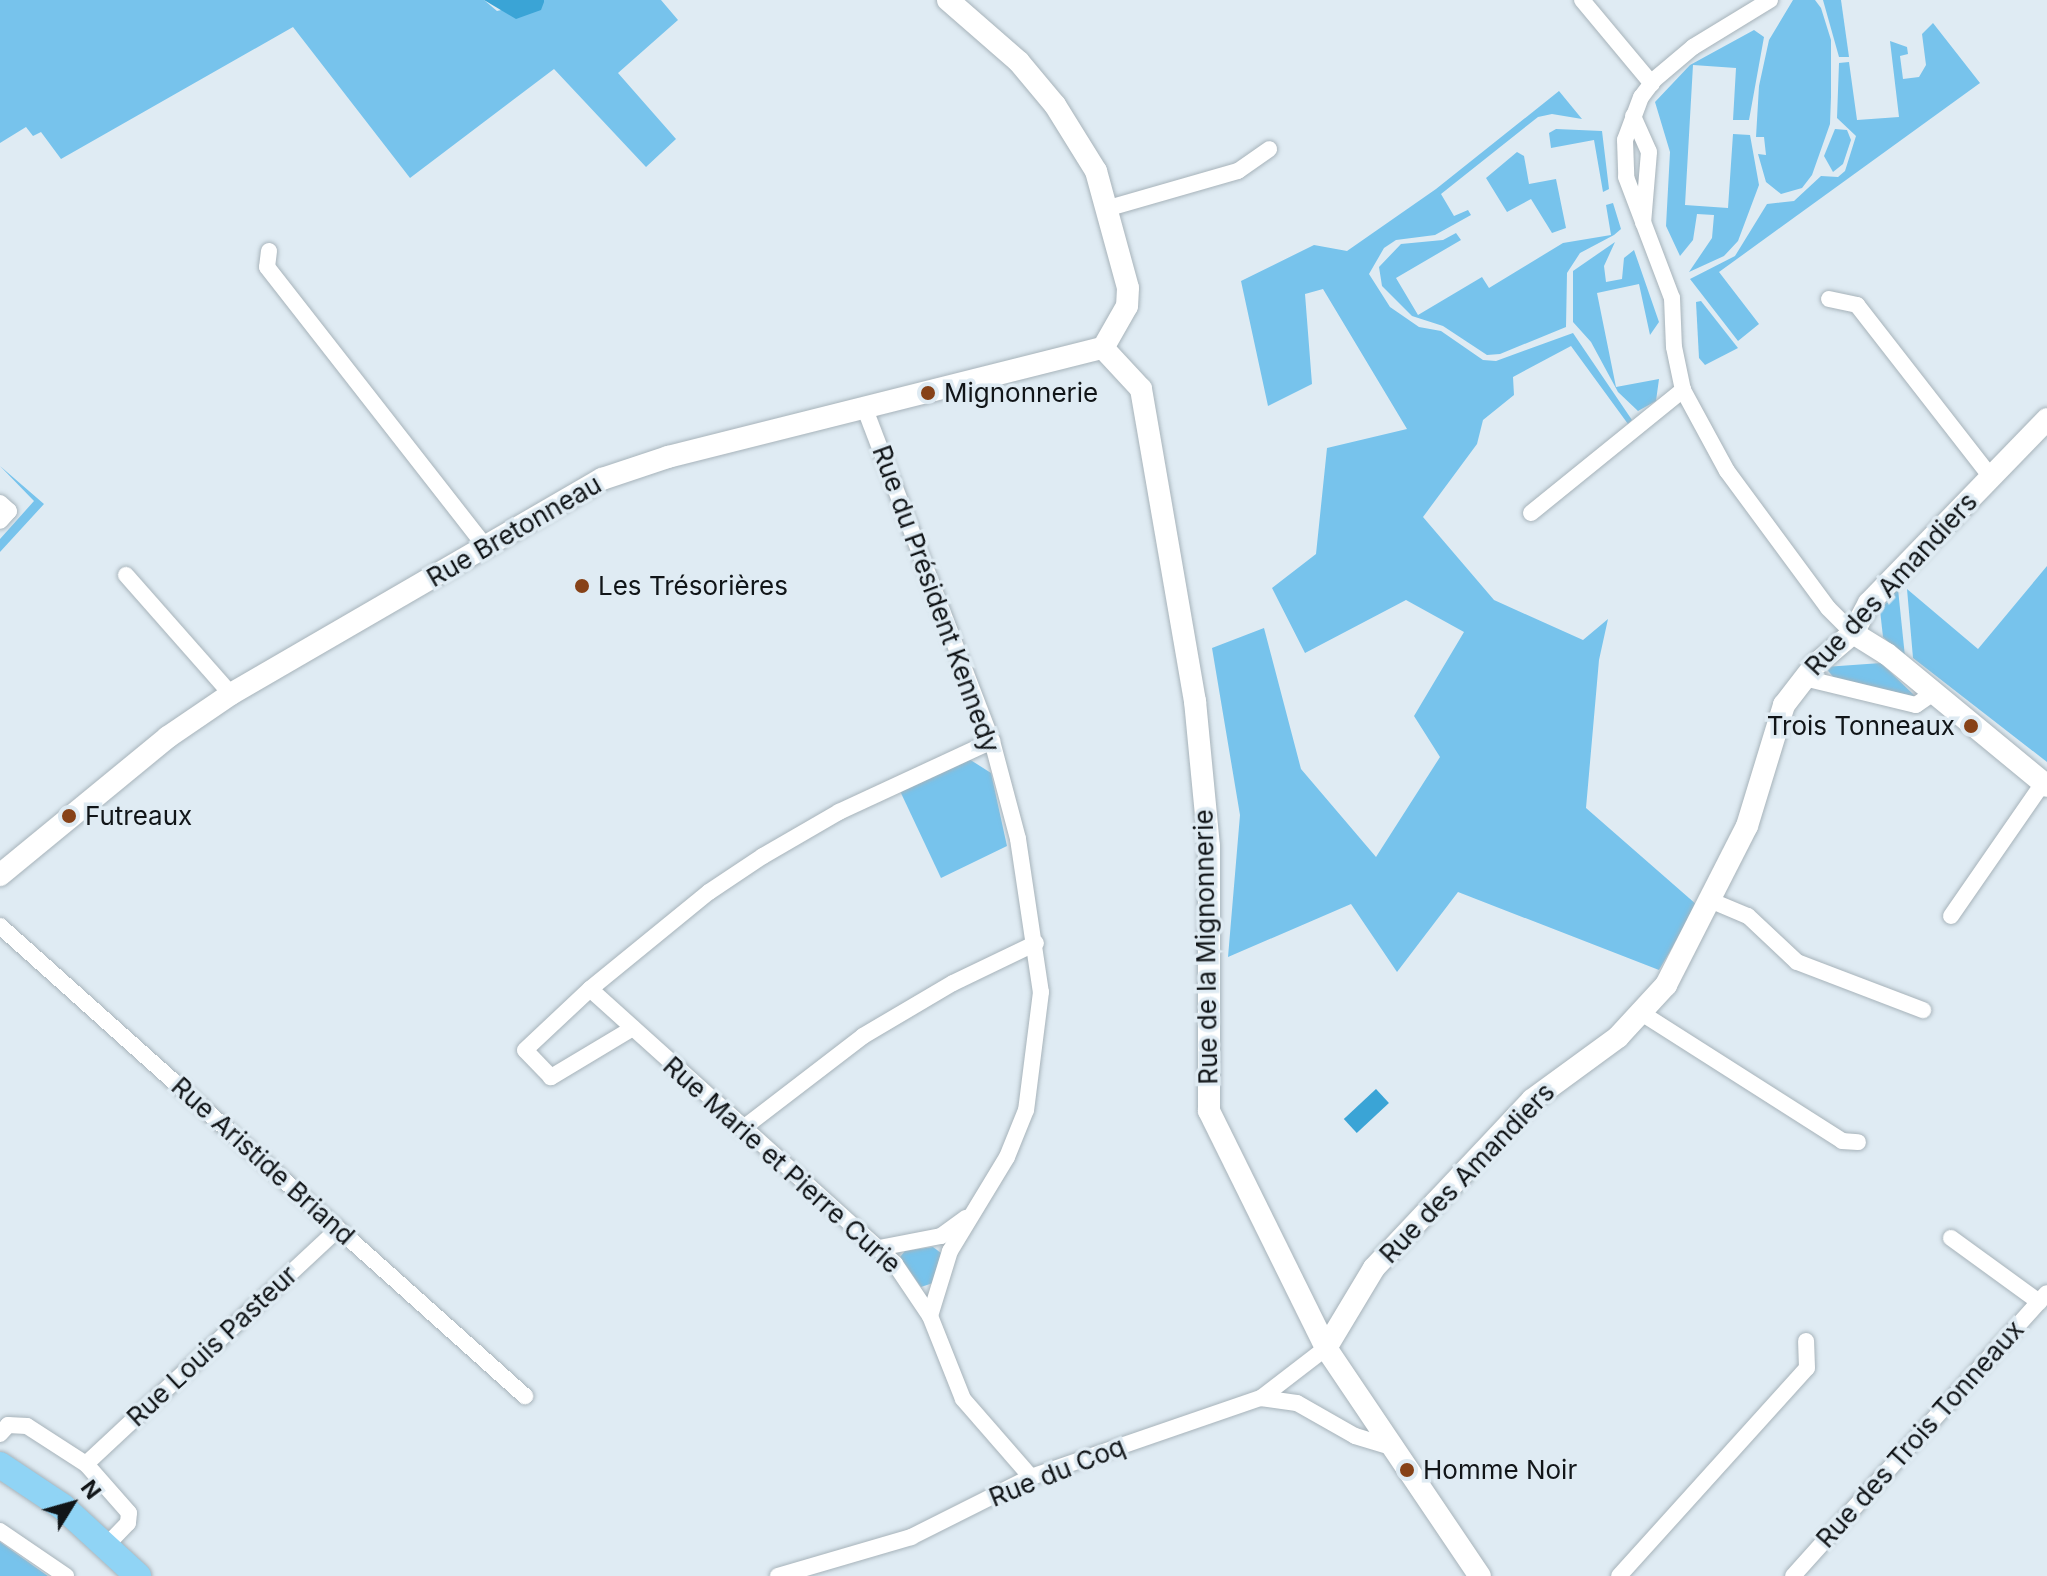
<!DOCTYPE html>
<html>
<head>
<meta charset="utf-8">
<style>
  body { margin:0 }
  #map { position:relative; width:2047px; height:1576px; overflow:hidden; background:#dfebf3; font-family:Inter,sans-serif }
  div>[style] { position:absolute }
  .green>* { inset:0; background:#77c3ec }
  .water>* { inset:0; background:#3aa4d6; transform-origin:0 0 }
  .roads { filter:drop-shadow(0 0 2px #a7b3ba) drop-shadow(0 0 2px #a7b3ba) }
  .street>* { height:16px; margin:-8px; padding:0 8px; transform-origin:8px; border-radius:8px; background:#fff }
  .secondary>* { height:22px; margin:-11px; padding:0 11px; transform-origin:11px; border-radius:11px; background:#fff }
  .primary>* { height:26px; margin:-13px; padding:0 13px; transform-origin:13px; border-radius:13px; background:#90d4f5 }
  .dots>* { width:22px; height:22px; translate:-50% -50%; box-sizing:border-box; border:4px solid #dfebf3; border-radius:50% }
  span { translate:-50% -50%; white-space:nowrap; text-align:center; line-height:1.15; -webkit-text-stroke:7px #dfebf3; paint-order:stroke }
  .poi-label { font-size:26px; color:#111518 }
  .left { translate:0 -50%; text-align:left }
  .right { translate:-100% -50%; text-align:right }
  .street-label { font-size:26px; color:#111518 }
  .north { position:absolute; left:32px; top:1464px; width:80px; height:80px; -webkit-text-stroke:6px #dfebf3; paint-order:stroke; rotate:53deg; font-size:22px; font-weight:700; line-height:32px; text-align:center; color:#111518 }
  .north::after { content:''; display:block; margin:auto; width:28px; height:36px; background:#111518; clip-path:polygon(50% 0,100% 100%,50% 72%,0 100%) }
</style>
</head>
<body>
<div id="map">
  <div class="green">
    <i style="clip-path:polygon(0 0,484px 0,497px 11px,544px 0,661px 0,678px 20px,618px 73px,676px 139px,646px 167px,554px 69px,410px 178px,293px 27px,61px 159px,41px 132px,33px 136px,26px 127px,0 143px)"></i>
    <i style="clip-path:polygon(1793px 0,1815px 0,1821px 8px,1831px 40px,1831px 97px,1830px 124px,1812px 175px,1802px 188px,1781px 194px,1766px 182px,1758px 154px,1766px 155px,1764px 137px,1756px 137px,1759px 86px,1769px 40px)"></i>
    <i style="clip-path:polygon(1823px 0,1841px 0,1849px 57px,1839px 57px)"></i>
    <i style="clip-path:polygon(1933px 23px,1980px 83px,1719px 272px,1759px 324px,1738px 341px,1690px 279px,1735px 256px,1767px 204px,1794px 201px,1821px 176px,1838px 177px,1845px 171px,1856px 136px,1837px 118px,1839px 63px,1849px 62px,1857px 120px,1899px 117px,1890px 41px,1907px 47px,1908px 54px,1900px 56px,1903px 79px,1919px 77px,1926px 65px,1922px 34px)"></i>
    <i style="clip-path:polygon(1754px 30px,1764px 37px,1749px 120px,1733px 120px,1736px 68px,1693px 65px,1685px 205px,1728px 208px,1733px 134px,1750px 135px,1759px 185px,1738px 241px,1724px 256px,1689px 272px,1712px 238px,1714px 215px,1697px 214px,1693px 240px,1680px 256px,1666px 226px,1670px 152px,1655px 102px,1690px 65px)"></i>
    <i style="clip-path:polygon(1559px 91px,1582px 119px,1552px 114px,1538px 117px,1441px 194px,1454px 216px,1468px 210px,1471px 215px,1435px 235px,1396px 240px,1384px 248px,1369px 274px,1390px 307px,1419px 327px,1441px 331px,1483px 360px,1496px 361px,1573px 333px,1632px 420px,1628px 424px,1571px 346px,1513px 377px,1514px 395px,1483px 420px,1477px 444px,1423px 517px,1494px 600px,1583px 640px,1608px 619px,1599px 660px,1586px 808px,1697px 905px,1659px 970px,1458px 892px,1397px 972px,1351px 904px,1228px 957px,1240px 815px,1212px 648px,1264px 628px,1301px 769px,1376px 857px,1440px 757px,1414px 716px,1464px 632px,1406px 600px,1305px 653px,1272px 588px,1316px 554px,1327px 448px,1407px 429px,1323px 289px,1305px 294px,1312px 384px,1268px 406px,1241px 281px,1314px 245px,1347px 251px,1436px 189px)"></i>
    <i style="clip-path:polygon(1556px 129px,1602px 131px,1609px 189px,1603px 192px,1594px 140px,1551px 148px,1549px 133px)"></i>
    <i style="clip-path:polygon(1835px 129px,1847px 130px,1851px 140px,1843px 164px,1833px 172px,1824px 156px)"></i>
    <i style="clip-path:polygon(1517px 152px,1524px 156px,1529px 184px,1556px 179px,1566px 228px,1552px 233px,1531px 199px,1507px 212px,1486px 178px)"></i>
    <i style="clip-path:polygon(1613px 203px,1621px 229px,1614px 235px,1580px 253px,1567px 273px,1566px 327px,1500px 354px,1487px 355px,1443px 326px,1412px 316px,1382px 286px,1379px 267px,1401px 244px,1443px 240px,1456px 233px,1461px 240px,1396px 278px,1418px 315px,1482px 277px,1489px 288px,1563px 243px,1611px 235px,1606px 205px)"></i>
    <i style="clip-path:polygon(1615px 242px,1604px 266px,1606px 282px,1622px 279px,1624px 258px,1634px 250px,1659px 322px,1650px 335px,1639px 284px,1597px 293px,1616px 387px,1659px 379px,1656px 401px,1638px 411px,1618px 392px,1591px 342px,1573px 322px,1573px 271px)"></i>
    <i style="clip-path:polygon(1701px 301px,1738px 348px,1705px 365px,1699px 358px,1696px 302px)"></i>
    <i style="clip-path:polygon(0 466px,44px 504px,0 552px,0 539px,34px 501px)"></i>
    <i style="clip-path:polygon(2047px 566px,2047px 762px,1913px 658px,1907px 589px,1978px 649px)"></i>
    <i style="clip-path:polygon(1898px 589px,1905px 657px,1883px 637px,1880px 610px)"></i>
    <i style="clip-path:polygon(1881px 663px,1916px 697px,1834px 678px,1825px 667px)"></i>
    <i style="clip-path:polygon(969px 759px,991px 773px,1007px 846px,941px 878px,900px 791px)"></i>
    <i style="clip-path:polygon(933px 1247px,941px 1253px,933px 1283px,921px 1287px,900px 1257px,905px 1251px)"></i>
    <i style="clip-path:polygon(0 1542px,38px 1569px,48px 1576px,0 1576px)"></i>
  </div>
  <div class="water">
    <i style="clip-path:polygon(484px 0,544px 0,544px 2px,541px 10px,516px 19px)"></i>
    <i style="left:1376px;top:1089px;width:19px;height:44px;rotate:47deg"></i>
  </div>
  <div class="roads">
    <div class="street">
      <i style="left:1582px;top:0;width:109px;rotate:50.2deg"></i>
      <i style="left:1770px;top:0;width:90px;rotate:148.6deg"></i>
      <i style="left:1693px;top:47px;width:51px;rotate:139.8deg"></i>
      <i style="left:1654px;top:80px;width:21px;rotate:127deg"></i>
      <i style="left:1641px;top:97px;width:46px;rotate:110.4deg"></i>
      <i style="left:1625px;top:140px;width:37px;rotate:88deg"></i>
      <i style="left:1626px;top:177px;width:129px;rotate:69.2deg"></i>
      <i style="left:1672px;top:298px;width:49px;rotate:87.7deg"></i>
      <i style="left:1674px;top:347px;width:44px;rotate:78.2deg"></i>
      <i style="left:1683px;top:390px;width:92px;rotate:61.5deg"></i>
      <i style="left:1727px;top:471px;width:170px;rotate:53.6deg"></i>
      <i style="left:1828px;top:608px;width:35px;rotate:45deg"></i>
      <i style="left:1633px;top:116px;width:39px;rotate:66deg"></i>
      <i style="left:1649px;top:152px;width:71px;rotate:94.8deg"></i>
      <i style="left:1109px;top:208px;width:134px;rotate:-16deg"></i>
      <i style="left:1238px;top:171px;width:38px;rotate:-35deg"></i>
      <i style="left:269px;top:251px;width:16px;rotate:97deg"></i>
      <i style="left:267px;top:267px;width:355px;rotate:52deg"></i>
      <i style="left:1829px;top:299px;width:29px;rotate:12deg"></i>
      <i style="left:1857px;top:305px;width:218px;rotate:52.1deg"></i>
      <i style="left:865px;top:409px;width:355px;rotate:69.1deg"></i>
      <i style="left:992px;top:741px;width:101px;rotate:75.1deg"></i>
      <i style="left:1018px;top:839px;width:155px;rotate:81.5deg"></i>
      <i style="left:1041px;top:992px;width:119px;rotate:97.2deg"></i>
      <i style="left:1026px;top:1110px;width:51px;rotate:112deg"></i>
      <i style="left:1007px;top:1157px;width:110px;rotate:121.2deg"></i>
      <i style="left:950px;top:1251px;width:68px;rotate:107.1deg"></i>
      <i style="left:0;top:503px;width:12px;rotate:42deg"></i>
      <i style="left:9px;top:511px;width:13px;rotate:132deg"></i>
      <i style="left:1531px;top:513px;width:196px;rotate:-39deg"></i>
      <i style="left:126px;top:575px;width:159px;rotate:48.6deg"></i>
      <i style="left:1804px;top:678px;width:115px;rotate:13.6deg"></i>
      <i style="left:1916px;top:705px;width:19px;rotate:-35deg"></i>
      <i style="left:1712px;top:901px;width:39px;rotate:23deg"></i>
      <i style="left:1748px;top:916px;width:67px;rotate:43.2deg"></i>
      <i style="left:1797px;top:962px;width:135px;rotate:20.9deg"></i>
      <i style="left:1951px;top:916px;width:162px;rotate:-55.3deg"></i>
      <i style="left:0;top:926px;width:705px;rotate:41.84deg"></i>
      <i style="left:590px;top:989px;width:411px;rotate:42deg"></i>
      <i style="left:895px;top:1264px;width:63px;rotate:56.1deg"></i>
      <i style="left:930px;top:1316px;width:89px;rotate:68.3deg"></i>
      <i style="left:963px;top:1399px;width:103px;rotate:48.9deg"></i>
      <i style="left:1643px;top:1014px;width:236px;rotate:32.5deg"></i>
      <i style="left:1842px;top:1141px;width:16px;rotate:4deg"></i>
      <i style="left:633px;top:1028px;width:96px;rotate:149.1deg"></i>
      <i style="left:551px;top:1077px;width:37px;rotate:-134deg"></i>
      <i style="left:525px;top:1050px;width:89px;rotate:-43.2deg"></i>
      <i style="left:590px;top:989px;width:154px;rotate:-39.2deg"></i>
      <i style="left:709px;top:892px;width:65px;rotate:-33.7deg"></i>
      <i style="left:763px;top:856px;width:88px;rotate:-30.1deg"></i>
      <i style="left:839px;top:812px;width:169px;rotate:-24.9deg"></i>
      <i style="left:742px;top:1129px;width:153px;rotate:-37.5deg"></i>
      <i style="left:863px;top:1036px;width:104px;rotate:-30.5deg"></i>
      <i style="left:953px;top:983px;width:92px;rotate:-25.7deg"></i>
      <i style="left:1951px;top:1238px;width:109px;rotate:36deg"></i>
      <i style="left:879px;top:1248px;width:63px;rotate:-11deg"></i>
      <i style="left:941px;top:1236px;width:31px;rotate:-36deg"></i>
      <i style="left:1261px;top:1398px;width:36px;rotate:8deg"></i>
      <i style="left:1297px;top:1403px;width:67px;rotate:29.6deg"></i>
      <i style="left:1355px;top:1436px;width:39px;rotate:17deg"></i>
      <i style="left:0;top:1434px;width:12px;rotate:-48deg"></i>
      <i style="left:8px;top:1425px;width:19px;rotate:3deg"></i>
      <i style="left:27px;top:1426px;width:70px;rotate:32.8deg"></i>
      <i style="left:86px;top:1464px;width:65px;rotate:48.7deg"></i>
      <i style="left:129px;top:1513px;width:10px;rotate:96deg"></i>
      <i style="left:128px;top:1523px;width:32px;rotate:134deg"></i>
      <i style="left:86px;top:1464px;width:345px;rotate:-43deg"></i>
      <i style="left:0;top:1531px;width:80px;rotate:34.3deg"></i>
      <i style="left:778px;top:1576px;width:139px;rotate:-16.3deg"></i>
      <i style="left:911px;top:1537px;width:134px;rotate:-26.6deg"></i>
      <i style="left:1031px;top:1477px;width:243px;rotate:-19deg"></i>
      <i style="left:1261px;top:1398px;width:82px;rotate:-37.6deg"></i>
      <i style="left:1619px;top:1576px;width:280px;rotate:-47.9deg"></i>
      <i style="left:1807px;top:1368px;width:27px;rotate:-92deg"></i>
      <i style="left:1793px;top:1576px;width:380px;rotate:-48.1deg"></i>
    </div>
    <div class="secondary">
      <i style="left:948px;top:0;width:94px;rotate:41.1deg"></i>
      <i style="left:1019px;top:62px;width:56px;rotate:50.1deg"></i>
      <i style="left:1055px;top:105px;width:78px;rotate:58.2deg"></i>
      <i style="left:1096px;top:171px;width:121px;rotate:74.7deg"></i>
      <i style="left:1128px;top:288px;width:18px;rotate:93deg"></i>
      <i style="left:1127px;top:306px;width:48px;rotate:119.7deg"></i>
      <i style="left:1103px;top:348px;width:56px;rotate:47.2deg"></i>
      <i style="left:1141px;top:389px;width:317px;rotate:80.2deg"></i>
      <i style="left:1195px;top:701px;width:146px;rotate:84.5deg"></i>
      <i style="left:1209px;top:846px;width:265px;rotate:90deg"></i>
      <i style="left:1209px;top:1111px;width:264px;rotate:63.7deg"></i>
      <i style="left:1326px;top:1348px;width:275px;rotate:56deg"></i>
      <i style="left:1853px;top:633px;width:40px;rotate:32deg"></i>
      <i style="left:1887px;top:654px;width:207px;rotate:39.5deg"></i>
      <i style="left:0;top:875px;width:217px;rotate:-39.4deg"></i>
      <i style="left:168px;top:737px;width:76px;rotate:-34.3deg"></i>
      <i style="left:231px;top:694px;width:429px;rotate:-30.1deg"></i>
      <i style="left:602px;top:479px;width:70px;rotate:-18.4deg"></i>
      <i style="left:668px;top:457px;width:448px;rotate:-14.1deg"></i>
      <i style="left:1326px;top:1348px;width:93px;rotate:-59deg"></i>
      <i style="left:1374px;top:1268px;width:91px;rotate:-46.8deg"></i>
      <i style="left:1436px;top:1202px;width:140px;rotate:-46.7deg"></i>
      <i style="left:1532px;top:1100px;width:107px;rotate:-36.2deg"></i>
      <i style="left:1618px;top:1037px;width:71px;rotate:-47.3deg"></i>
      <i style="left:1666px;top:985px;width:178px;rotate:-63deg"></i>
      <i style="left:1747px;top:826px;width:127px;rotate:-73deg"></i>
      <i style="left:1784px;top:705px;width:49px;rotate:-52.4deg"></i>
      <i style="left:1814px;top:666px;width:51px;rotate:-40.2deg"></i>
      <i style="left:1853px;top:633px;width:34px;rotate:-62deg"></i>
      <i style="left:1869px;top:603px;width:256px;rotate:-45.9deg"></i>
    </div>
    <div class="primary">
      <i style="left:0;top:1465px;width:76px;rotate:33.7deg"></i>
      <i style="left:63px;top:1507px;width:102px;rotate:42.6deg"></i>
    </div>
  </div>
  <div class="dots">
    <i style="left:928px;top:393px;background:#874218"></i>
    <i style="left:582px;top:586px;background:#874218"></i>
    <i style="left:1971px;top:726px;background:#874218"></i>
    <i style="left:69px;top:816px;background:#874218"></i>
    <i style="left:1407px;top:1470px;background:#874218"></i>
  </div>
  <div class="poi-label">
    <span class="left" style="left:944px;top:393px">Mignonnerie</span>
    <span class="left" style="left:598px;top:586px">Les Trésorières</span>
    <span class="right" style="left:1955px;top:726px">Trois Tonneaux</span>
    <span class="left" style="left:85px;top:816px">Futreaux</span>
    <span class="left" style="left:1423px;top:1470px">Homme Noir</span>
  </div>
  <div class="street-label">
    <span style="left:514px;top:531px;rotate:-30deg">Rue Bretonneau</span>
    <span style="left:1891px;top:584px;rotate:-47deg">Rue des Amandiers</span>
    <span style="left:936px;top:599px;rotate:70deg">Rue du Président Kennedy</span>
    <span style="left:1206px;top:947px;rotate:-91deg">Rue de la Mignonnerie</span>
    <span style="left:263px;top:1161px;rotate:42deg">Rue Aristide Briand</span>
    <span style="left:782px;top:1165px;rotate:42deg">Rue Marie et Pierre Curie</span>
    <span style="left:1467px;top:1173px;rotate:-46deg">Rue des Amandiers</span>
    <span style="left:212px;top:1346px;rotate:-43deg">Rue Louis Pasteur</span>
    <span style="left:1920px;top:1434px;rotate:-48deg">Rue des Trois Tonneaux</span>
    <span style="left:1057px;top:1472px;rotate:-22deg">Rue du Coq</span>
  </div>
  <div class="north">N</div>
</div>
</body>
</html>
